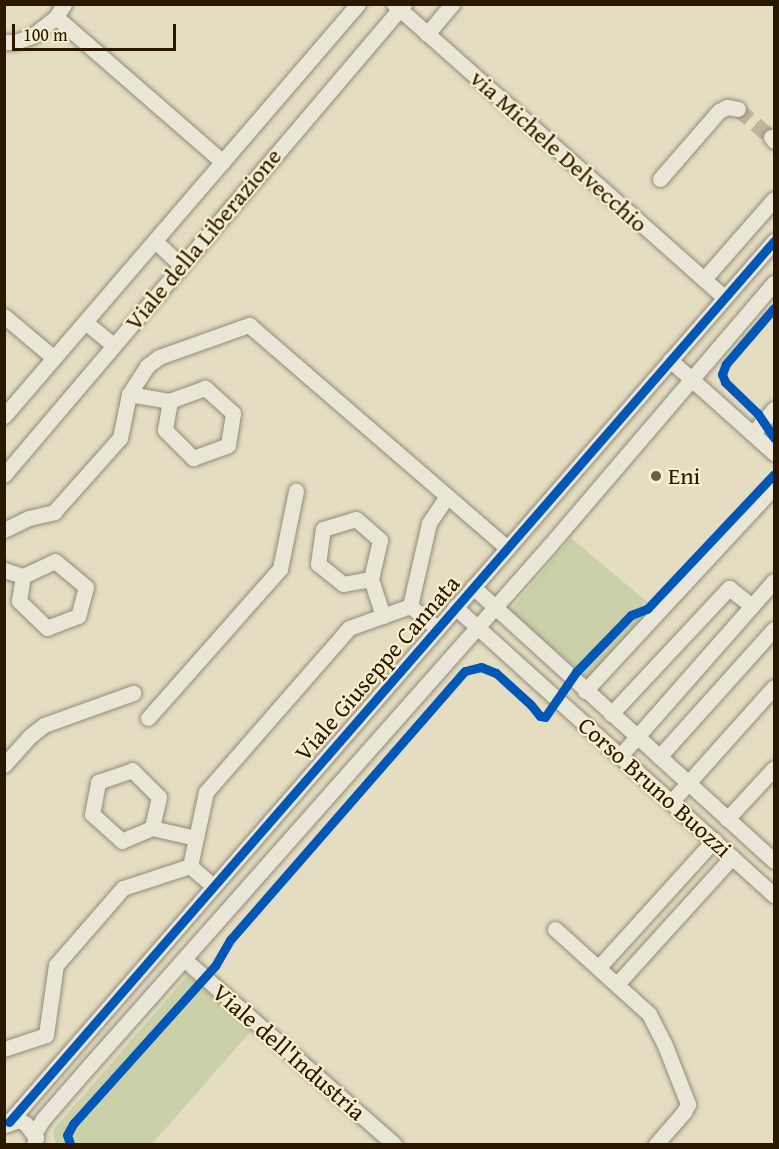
<!DOCTYPE html>
<html>
<head>
<meta charset="utf-8">
<style>
  body { margin:0 }
  #map { position:relative; width:779px; height:1149px; overflow:hidden; background:#e4ddc2; font-family:"Gentium Book Plus",serif }
  div>[style] { position:absolute }
  .green>* { inset:0; background:#cad0a7; transform-origin:0 0 }
  .minor-tunnel>* { height:15px; margin-top:-7.5px; transform-origin:0; background:repeating-linear-gradient(90deg,#bfb59b 0 15px,transparent 0 23px) }
  .roads { filter:drop-shadow(0 0 2px #918a78) drop-shadow(0 0 2px #918a78) }
  .minor>* { height:15px; margin:-7.5px; padding:0 7.5px; transform-origin:7.5px; border-radius:7.5px; background:#e9e6d7 }
  .cycleway>* { height:9px; margin:-4.5px; padding:0 4.5px; transform-origin:4.5px; border-radius:4.5px; background:#0057b8 }
  .dots>* { width:16px; height:16px; translate:-50% -50%; box-sizing:border-box; border:3px solid #f7eece; border-radius:50% }
  span { translate:-50% -50%; white-space:nowrap; text-align:center; line-height:1.15; -webkit-text-stroke:4.5px #f7eece; paint-order:stroke }
  .street-label { font-size:24px; color:#2a1700 }
  .poi-label { font-size:24px; color:#2a1700 }
  .left { translate:0 -50%; text-align:left }
  .frame { position:absolute; inset:0; border:6px solid #2a1700; pointer-events:none }
  .scale { position:absolute; left:12px; top:24px; width:164px; height:27px; box-sizing:border-box; border:3px solid #2a1700; border-top:0; padding-left:8px; font-size:18px; line-height:21px; white-space:nowrap; color:#2a1700; -webkit-text-stroke:4px #f7eece; paint-order:stroke }
</style>
</head>
<body>
<div id="map">
  <div class="green">
    <i style="left:571px;top:538px;width:112px;height:96px;rotate:40deg"></i>
    <i style="clip-path:polygon(188px 975px,251px 1031px,152px 1144px,56px 1144px,53px 1134px,55px 1128px)"></i>
  </div>
  <div class="minor-tunnel">
    <i style="left:738px;top:109px;width:43px;rotate:40.3deg"></i>
  </div>
  <div class="roads">
    <div class="minor">
      <i style="left:394px;top:4px;width:441px;rotate:41.6deg"></i>
      <i style="left:56px;top:17px;width:221px;rotate:41deg"></i>
      <i style="left:427px;top:34px;width:39px;rotate:-50deg"></i>
      <i style="left:4px;top:42px;width:11px"></i>
      <i style="left:15px;top:42px;width:18px;rotate:-19deg"></i>
      <i style="left:32px;top:36px;width:31px;rotate:-38deg"></i>
      <i style="left:56px;top:17px;width:15px;rotate:-58deg"></i>
      <i style="left:771px;top:137px;width:5px;rotate:53deg"></i>
      <i style="left:660px;top:179px;width:90px;rotate:-49.1deg"></i>
      <i style="left:719px;top:111px;width:9px;rotate:-27deg"></i>
      <i style="left:727px;top:107px;width:11px;rotate:10deg"></i>
      <i style="left:155px;top:241px;width:35px;rotate:43deg"></i>
      <i style="left:704px;top:279px;width:106px;rotate:-48.8deg"></i>
      <i style="left:4px;top:316px;width:65px;rotate:40deg"></i>
      <i style="left:85px;top:322px;width:36px;rotate:39deg"></i>
      <i style="left:670px;top:360px;width:140px;rotate:41.8deg"></i>
      <i style="left:129px;top:394px;width:42px;rotate:9.7deg"></i>
      <i style="left:170px;top:401px;width:29px;rotate:100deg"></i>
      <i style="left:165px;top:430px;width:40px;rotate:45deg"></i>
      <i style="left:193px;top:458px;width:37px;rotate:-20deg"></i>
      <i style="left:228px;top:445px;width:32px;rotate:-81deg"></i>
      <i style="left:233px;top:413px;width:38px;rotate:-138deg"></i>
      <i style="left:205px;top:388px;width:37px;rotate:160deg"></i>
      <i style="left:4px;top:416px;width:543px;rotate:-49.33deg"></i>
      <i style="left:753px;top:433px;width:32px;rotate:-49deg"></i>
      <i style="left:4px;top:475px;width:618px;rotate:-49.66deg"></i>
      <i style="left:4px;top:530px;width:28px;rotate:-26deg"></i>
      <i style="left:29px;top:518px;width:26px;rotate:-13deg"></i>
      <i style="left:54px;top:512px;width:99px;rotate:-48.3deg"></i>
      <i style="left:120px;top:438px;width:45px;rotate:-78.4deg"></i>
      <i style="left:129px;top:394px;width:33px;rotate:-57deg"></i>
      <i style="left:147px;top:366px;width:15px;rotate:-37deg"></i>
      <i style="left:159px;top:357px;width:96px;rotate:-19.6deg"></i>
      <i style="left:249px;top:325px;width:341px;rotate:40.8deg"></i>
      <i style="left:4px;top:570px;width:20px;rotate:18deg"></i>
      <i style="left:23px;top:576px;width:35px;rotate:-25deg"></i>
      <i style="left:55px;top:561px;width:40px;rotate:40deg"></i>
      <i style="left:86px;top:587px;width:30px;rotate:105deg"></i>
      <i style="left:78px;top:616px;width:33px;rotate:159deg"></i>
      <i style="left:47px;top:628px;width:39px;rotate:-136deg"></i>
      <i style="left:19px;top:601px;width:25px;rotate:-81deg"></i>
      <i style="left:371px;top:579px;width:28px;rotate:170deg"></i>
      <i style="left:343px;top:584px;width:32px;rotate:-141deg"></i>
      <i style="left:318px;top:564px;width:35px;rotate:-82deg"></i>
      <i style="left:323px;top:529px;width:34px;rotate:-17deg"></i>
      <i style="left:356px;top:519px;width:32px;rotate:41deg"></i>
      <i style="left:380px;top:540px;width:40px;rotate:103deg"></i>
      <i style="left:371px;top:579px;width:39px;rotate:72deg"></i>
      <i style="left:473px;top:587px;width:407px;rotate:42.3deg"></i>
      <i style="left:410px;top:606px;width:35px;rotate:39deg"></i>
      <i style="left:455px;top:607px;width:430px;rotate:42.1deg"></i>
      <i style="left:585px;top:691px;width:278px;rotate:-47.2deg"></i>
      <i style="left:611px;top:714px;width:173px;rotate:-46.9deg"></i>
      <i style="left:729px;top:588px;width:29px;rotate:38deg"></i>
      <i style="left:148px;top:718px;width:199px;rotate:-48.5deg"></i>
      <i style="left:280px;top:569px;width:80px;rotate:-78.4deg"></i>
      <i style="left:620px;top:756px;width:233px;rotate:-48.7deg"></i>
      <i style="left:659px;top:757px;width:172px;rotate:-48.1deg"></i>
      <i style="left:4px;top:765px;width:39px;rotate:-48deg"></i>
      <i style="left:30px;top:736px;width:18px;rotate:-38deg"></i>
      <i style="left:44px;top:725px;width:95px;rotate:-19.8deg"></i>
      <i style="left:671px;top:802px;width:154px;rotate:-48.2deg"></i>
      <i style="left:727px;top:819px;width:69px;rotate:-47.3deg"></i>
      <i style="left:152px;top:828px;width:33px;rotate:157deg"></i>
      <i style="left:122px;top:841px;width:40px;rotate:-138deg"></i>
      <i style="left:92px;top:814px;width:33px;rotate:-79deg"></i>
      <i style="left:98px;top:782px;width:36px;rotate:-19deg"></i>
      <i style="left:132px;top:770px;width:38px;rotate:45deg"></i>
      <i style="left:159px;top:797px;width:32px;rotate:103deg"></i>
      <i style="left:152px;top:828px;width:45px;rotate:12.8deg"></i>
      <i style="left:190px;top:866px;width:76px;rotate:-77.8deg"></i>
      <i style="left:206px;top:792px;width:218px;rotate:-48.9deg"></i>
      <i style="left:349px;top:628px;width:65px;rotate:-19.8deg"></i>
      <i style="left:410px;top:606px;width:85px;rotate:-77.1deg"></i>
      <i style="left:429px;top:523px;width:32px;rotate:-56deg"></i>
      <i style="left:190px;top:866px;width:30px;rotate:41deg"></i>
      <i style="left:555px;top:929px;width:127px;rotate:42.1deg"></i>
      <i style="left:649px;top:1014px;width:33px;rotate:63deg"></i>
      <i style="left:664px;top:1043px;width:66px;rotate:68.5deg"></i>
      <i style="left:688px;top:1104px;width:9px;rotate:117deg"></i>
      <i style="left:684px;top:1112px;width:43px;rotate:131.2deg"></i>
      <i style="left:184px;top:959px;width:280px;rotate:41.4deg"></i>
      <i style="left:598px;top:968px;width:173px;rotate:-47.8deg"></i>
      <i style="left:617px;top:984px;width:171px;rotate:-47.8deg"></i>
      <i style="left:4px;top:1049px;width:44px;rotate:-18.4deg"></i>
      <i style="left:46px;top:1035px;width:71px;rotate:-81.9deg"></i>
      <i style="left:56px;top:965px;width:102px;rotate:-49deg"></i>
      <i style="left:123px;top:888px;width:71px;rotate:-18.2deg"></i>
      <i style="left:9px;top:1122px;width:1167px;rotate:-49.03deg"></i>
      <i style="left:5px;top:1125px;width:15px;rotate:-20deg"></i>
      <i style="left:19px;top:1120px;width:8px;rotate:30deg"></i>
      <i style="left:26px;top:1124px;width:17px;rotate:54deg"></i>
      <i style="left:36px;top:1138px;width:6px;rotate:108deg"></i>
      <i style="left:34px;top:1134px;width:17px;rotate:-59deg"></i>
      <i style="left:43px;top:1119px;width:72px;rotate:-49deg"></i>
      <i style="left:90px;top:1065px;width:694px;rotate:-48.5deg"></i>
      <i style="left:550px;top:545px;width:345px;rotate:-49.5deg"></i>
    </div>
  </div>
  <div class="cycleway">
    <i style="left:774px;top:308px;width:74px;rotate:130.6deg"></i>
    <i style="left:726px;top:364px;width:11px;rotate:112deg"></i>
    <i style="left:722px;top:374px;width:9px;rotate:69deg"></i>
    <i style="left:725px;top:382px;width:46px;rotate:44.1deg"></i>
    <i style="left:758px;top:414px;width:29px;rotate:56deg"></i>
    <i style="left:9px;top:1122px;width:1167px;rotate:-49.03deg"></i>
    <i style="left:70px;top:1144px;width:9px;rotate:-108deg"></i>
    <i style="left:67px;top:1135px;width:13px;rotate:-61deg"></i>
    <i style="left:73px;top:1124px;width:212px;rotate:-48.1deg"></i>
    <i style="left:215px;top:966px;width:30px;rotate:-60deg"></i>
    <i style="left:230px;top:940px;width:357px;rotate:-48.9deg"></i>
    <i style="left:465px;top:671px;width:16px;rotate:-14deg"></i>
    <i style="left:481px;top:667px;width:16px;rotate:22deg"></i>
    <i style="left:496px;top:673px;width:47px;rotate:42.4deg"></i>
    <i style="left:531px;top:705px;width:14px;rotate:51deg"></i>
    <i style="left:540px;top:716px;width:5px;rotate:11deg"></i>
    <i style="left:545px;top:717px;width:55px;rotate:-55.4deg"></i>
    <i style="left:576px;top:672px;width:79px;rotate:-46deg"></i>
    <i style="left:631px;top:615px;width:17px;rotate:-21deg"></i>
    <i style="left:647px;top:609px;width:185px;rotate:-46.7deg"></i>
  </div>
  <div class="dots">
    <i style="left:656px;top:476px;background:#6b5c44"></i>
  </div>
  <div class="street-label">
    <span style="left:559px;top:151px;rotate:42deg">via Michele Delvecchio</span>
    <span style="left:203px;top:239px;rotate:-50deg">Viale della Liberazione</span>
    <span style="left:377px;top:668px;rotate:-49deg">Viale Giuseppe Cannata</span>
    <span style="left:655px;top:787px;rotate:42deg">Corso Bruno Buozzi</span>
    <span style="left:289px;top:1052px;rotate:41deg">Viale dell'Industria</span>
  </div>
  <div class="poi-label">
    <span class="left" style="left:668px;top:476px">Eni</span>
  </div>
  <div class="frame"></div>
  <div class="scale">100 m</div>
</div>
</body>
</html>
